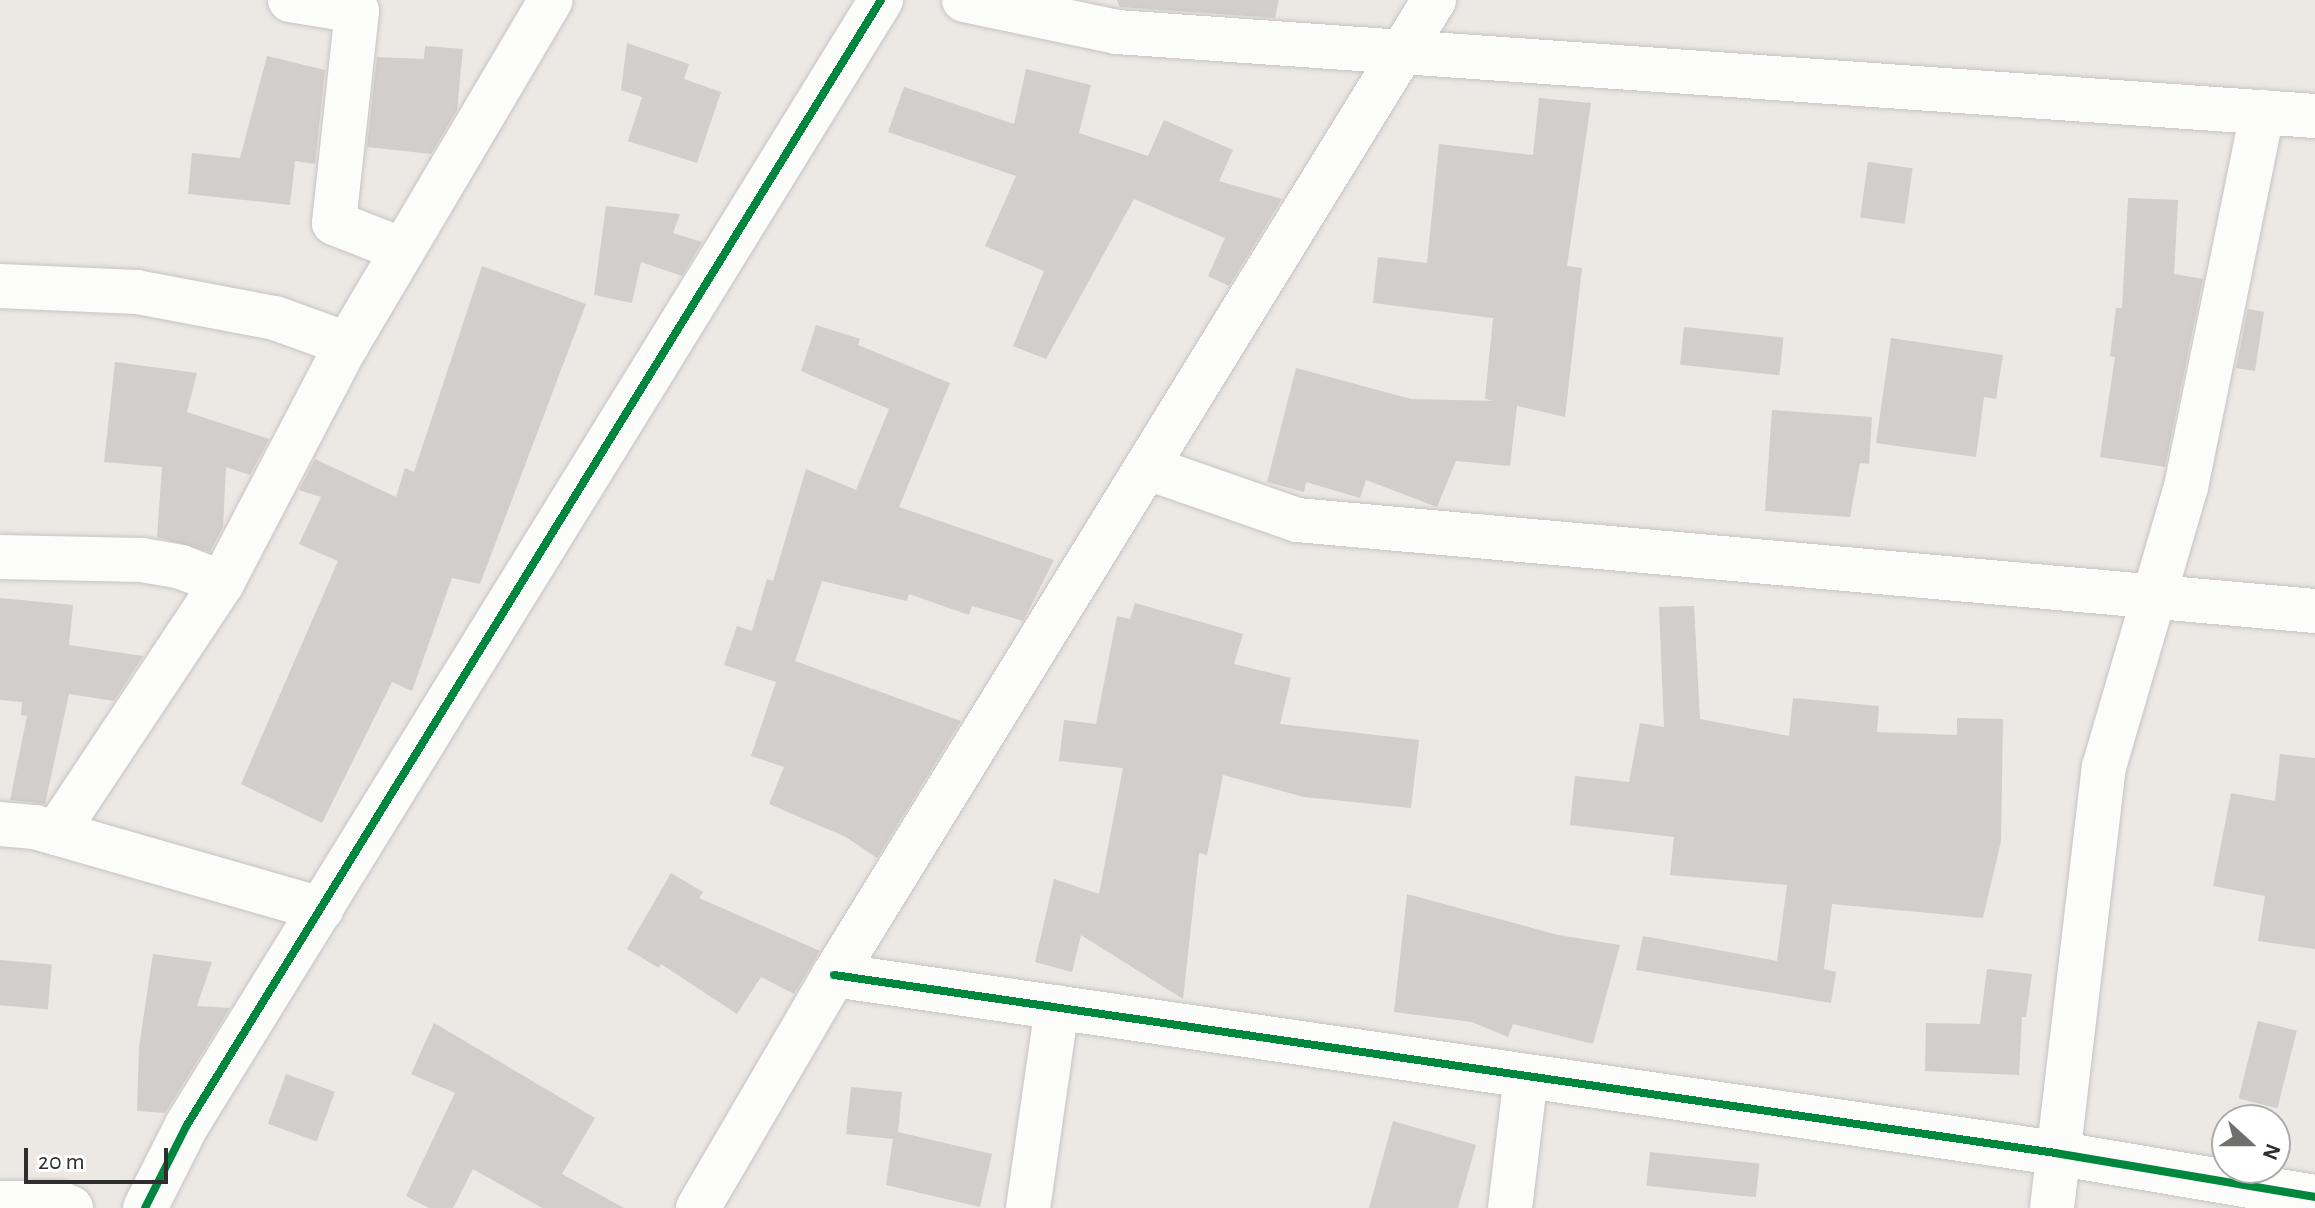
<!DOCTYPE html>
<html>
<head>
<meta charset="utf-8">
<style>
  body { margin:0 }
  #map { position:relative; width:2315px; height:1208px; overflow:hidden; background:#ece8e4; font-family:"Alegreya Sans",sans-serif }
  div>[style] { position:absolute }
  .building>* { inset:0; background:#d1cecb; transform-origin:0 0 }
  .roads { filter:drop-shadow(0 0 2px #c5c4c5) drop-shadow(0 0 2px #c5c4c5) }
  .street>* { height:44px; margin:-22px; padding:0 22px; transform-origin:22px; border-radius:22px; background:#fcfcfb }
  .cycleway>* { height:8px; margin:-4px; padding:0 4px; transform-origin:4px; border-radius:4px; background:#00873e }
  span { translate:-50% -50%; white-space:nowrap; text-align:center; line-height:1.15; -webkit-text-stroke:6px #fff; paint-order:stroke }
  .north { position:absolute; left:2211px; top:1104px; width:80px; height:80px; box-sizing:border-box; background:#fff; border:2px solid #ababab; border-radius:50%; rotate:111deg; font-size:22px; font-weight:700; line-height:32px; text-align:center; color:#2e2e2e }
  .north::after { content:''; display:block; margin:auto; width:28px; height:36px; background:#706f6e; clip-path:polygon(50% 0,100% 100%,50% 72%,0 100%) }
  .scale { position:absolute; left:24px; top:1148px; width:144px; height:36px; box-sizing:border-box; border:4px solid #2e2e2e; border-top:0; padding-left:10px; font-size:24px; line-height:28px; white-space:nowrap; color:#2e2e2e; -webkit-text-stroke:6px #fff; paint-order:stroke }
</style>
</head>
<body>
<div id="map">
  <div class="building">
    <i style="clip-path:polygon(1117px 0,1279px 0,1275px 18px,1120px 7px)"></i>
    <i style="clip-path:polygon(627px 43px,689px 64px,684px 79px,721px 92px,697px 163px,628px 141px,642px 97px,621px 90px)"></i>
    <i style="clip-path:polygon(425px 46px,463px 49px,457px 110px,431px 154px,367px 147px,377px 57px,424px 59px)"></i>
    <i style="clip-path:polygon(267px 56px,325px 70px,315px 164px,295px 161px,290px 205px,188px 194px,192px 153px,240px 158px)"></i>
    <i style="clip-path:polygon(1026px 69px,1091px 85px,1079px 133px,1148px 156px,1164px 120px,1233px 150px,1219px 181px,1282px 199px,1229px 286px,1208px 276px,1225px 238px,1134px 199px,1046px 359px,1013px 346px,1044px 271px,985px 246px,1016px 176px,888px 132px,904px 87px,1014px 124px)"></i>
    <i style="clip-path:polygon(1539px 98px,1591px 103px,1567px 266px,1582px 268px,1565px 417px,1517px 406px,1510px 466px,1456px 461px,1437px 507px,1366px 480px,1360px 498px,1306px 482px,1304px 492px,1267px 482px,1296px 368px,1411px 399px,1494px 401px,1485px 399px,1493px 318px,1373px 303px,1378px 257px,1427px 263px,1439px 144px,1533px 155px)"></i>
    <i style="left:1868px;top:162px;width:45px;height:56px;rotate:8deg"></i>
    <i style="clip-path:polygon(2128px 198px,2178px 200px,2174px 274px,2203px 279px,2165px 467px,2100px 457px,2115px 357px,2110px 356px,2116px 308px,2122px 308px)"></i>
    <i style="clip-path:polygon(606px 206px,680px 214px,673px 233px,702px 242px,682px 276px,641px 262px,632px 303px,594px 295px)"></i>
    <i style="clip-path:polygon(482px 266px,586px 304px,480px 584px,452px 578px,412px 691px,392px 682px,322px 823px,241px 784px,338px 561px,299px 544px,321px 497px,299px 490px,315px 459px,396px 497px,405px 468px,414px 472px)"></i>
    <i style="clip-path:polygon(2248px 309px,2264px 312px,2255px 371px,2236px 368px)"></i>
    <i style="clip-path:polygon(816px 325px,860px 339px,858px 345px,950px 383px,899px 507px,1054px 560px,1023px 621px,972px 606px,969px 615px,909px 594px,907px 601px,822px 581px,795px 661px,961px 721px,877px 858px,846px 837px,769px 804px,784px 767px,751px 756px,776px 682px,724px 665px,737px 626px,752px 631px,767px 579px,773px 581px,806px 469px,856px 490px,889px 409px,801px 371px)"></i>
    <i style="left:1684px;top:327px;width:100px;height:38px;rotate:6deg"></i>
    <i style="clip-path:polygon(1891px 338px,2003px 355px,1996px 399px,1984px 397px,1976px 457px,1876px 443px)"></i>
    <i style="clip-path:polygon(115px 362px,197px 373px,187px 412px,269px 439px,250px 475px,226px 467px,223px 527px,210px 552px,157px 537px,162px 467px,104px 462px)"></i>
    <i style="clip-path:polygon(1772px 410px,1872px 417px,1869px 464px,1860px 463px,1850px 517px,1765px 511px)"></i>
    <i style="clip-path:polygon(0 598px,73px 605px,69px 645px,143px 656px,114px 701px,69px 694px,45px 804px,10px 800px,27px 716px,21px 715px,22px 702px,0 700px)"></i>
    <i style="clip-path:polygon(1135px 603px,1243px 634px,1234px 664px,1291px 678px,1280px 724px,1419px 740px,1411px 808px,1304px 797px,1223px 775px,1207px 855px,1199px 853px,1183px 999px,1081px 935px,1072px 972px,1035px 962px,1054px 879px,1099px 894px,1123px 768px,1059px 761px,1064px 720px,1096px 724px,1117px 616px,1130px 619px)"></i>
    <i style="clip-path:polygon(1694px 606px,1700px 719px,1789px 736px,1793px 698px,1879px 706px,1877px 732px,1957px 735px,1957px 718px,2003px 719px,2001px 841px,1983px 918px,1832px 904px,1824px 969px,1836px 972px,1831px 1003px,1636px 970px,1643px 936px,1777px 961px,1787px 885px,1670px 875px,1674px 837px,1570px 825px,1575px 776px,1629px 782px,1640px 723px,1664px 727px,1659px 607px)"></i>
    <i style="clip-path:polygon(2280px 754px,2315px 758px,2315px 949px,2258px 941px,2265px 896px,2213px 886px,2231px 793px,2275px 801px)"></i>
    <i style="clip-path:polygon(671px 873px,703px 892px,699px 898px,820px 951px,794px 994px,761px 977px,737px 1014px,661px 964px,659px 968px,627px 949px)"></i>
    <i style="clip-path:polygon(1407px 894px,1558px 935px,1620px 945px,1593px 1044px,1513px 1024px,1508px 1037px,1472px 1022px,1394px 1012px)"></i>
    <i style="clip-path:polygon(153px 954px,212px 962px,197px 1006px,230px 1008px,165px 1113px,137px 1111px,139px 1047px)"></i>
    <i style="left:0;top:960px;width:52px;height:45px;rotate:5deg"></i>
    <i style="clip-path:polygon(1987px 969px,2032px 974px,2026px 1017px,2022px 1017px,2019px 1075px,1925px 1071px,1926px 1023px,1980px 1024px)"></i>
    <i style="left:2258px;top:1021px;width:40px;height:80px;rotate:14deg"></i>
    <i style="clip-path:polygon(434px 1023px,595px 1118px,562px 1174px,624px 1208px,542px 1208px,473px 1169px,453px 1208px,429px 1208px,406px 1196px,455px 1093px,411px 1074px)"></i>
    <i style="left:286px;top:1074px;width:52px;height:53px;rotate:20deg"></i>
    <i style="clip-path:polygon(851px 1087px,902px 1092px,898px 1132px,992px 1154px,980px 1207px,886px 1185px,893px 1139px,846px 1134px)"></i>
    <i style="clip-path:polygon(1393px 1121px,1476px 1145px,1458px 1208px,1369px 1208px)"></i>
    <i style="left:1650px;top:1152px;width:110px;height:34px;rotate:6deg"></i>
  </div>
  <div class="roads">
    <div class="street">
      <i style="left:290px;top:0;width:68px;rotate:9.3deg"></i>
      <i style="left:357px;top:11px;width:213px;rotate:96.2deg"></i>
      <i style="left:334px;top:223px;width:74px;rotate:21.4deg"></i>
      <i style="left:964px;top:0;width:156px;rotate:11.8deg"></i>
      <i style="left:1117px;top:32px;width:1201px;rotate:4.01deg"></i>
      <i style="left:0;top:286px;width:137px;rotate:2.5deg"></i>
      <i style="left:137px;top:292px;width:140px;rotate:10.7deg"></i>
      <i style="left:275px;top:318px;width:77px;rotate:19.9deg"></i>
      <i style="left:1148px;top:468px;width:158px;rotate:19.2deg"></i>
      <i style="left:1297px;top:520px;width:1022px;rotate:5.11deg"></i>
      <i style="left:0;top:557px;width:142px;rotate:1.2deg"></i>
      <i style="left:142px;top:560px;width:40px;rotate:10deg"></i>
      <i style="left:181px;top:567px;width:44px;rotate:21.3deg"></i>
      <i style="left:0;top:824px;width:35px;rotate:5deg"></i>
      <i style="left:35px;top:827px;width:298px;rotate:16deg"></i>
      <i style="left:56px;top:833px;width:300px;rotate:-56.4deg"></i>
      <i style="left:222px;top:583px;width:265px;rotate:-62.4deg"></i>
      <i style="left:345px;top:348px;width:404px;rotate:-59.4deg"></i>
      <i style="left:834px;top:975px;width:1234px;rotate:8.29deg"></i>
      <i style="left:2055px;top:1153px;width:264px;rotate:9.6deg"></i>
      <i style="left:0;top:1203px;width:60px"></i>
      <i style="left:60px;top:1203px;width:12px;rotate:24deg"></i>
      <i style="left:145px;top:1208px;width:93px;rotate:-63.2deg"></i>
      <i style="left:187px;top:1125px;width:1322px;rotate:-58.33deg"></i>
      <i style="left:698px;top:1208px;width:270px;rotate:-59.7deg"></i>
      <i style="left:834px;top:975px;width:1145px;rotate:-58.39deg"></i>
      <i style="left:1028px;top:1208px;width:203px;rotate:-81.8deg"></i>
      <i style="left:1510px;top:1208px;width:133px;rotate:-83.1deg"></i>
      <i style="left:2052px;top:1208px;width:444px;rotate:-83.3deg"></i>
      <i style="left:2104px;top:767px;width:292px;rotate:-73.7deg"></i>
      <i style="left:2186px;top:487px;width:383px;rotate:-78.5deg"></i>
    </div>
  </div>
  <div class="cycleway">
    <i style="left:834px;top:975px;width:1234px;rotate:8.29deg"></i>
    <i style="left:2055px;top:1153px;width:264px;rotate:9.6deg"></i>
    <i style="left:145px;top:1208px;width:93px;rotate:-63.2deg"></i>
    <i style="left:187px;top:1125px;width:1322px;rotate:-58.33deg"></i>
  </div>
  <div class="north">N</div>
  <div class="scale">20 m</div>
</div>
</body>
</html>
